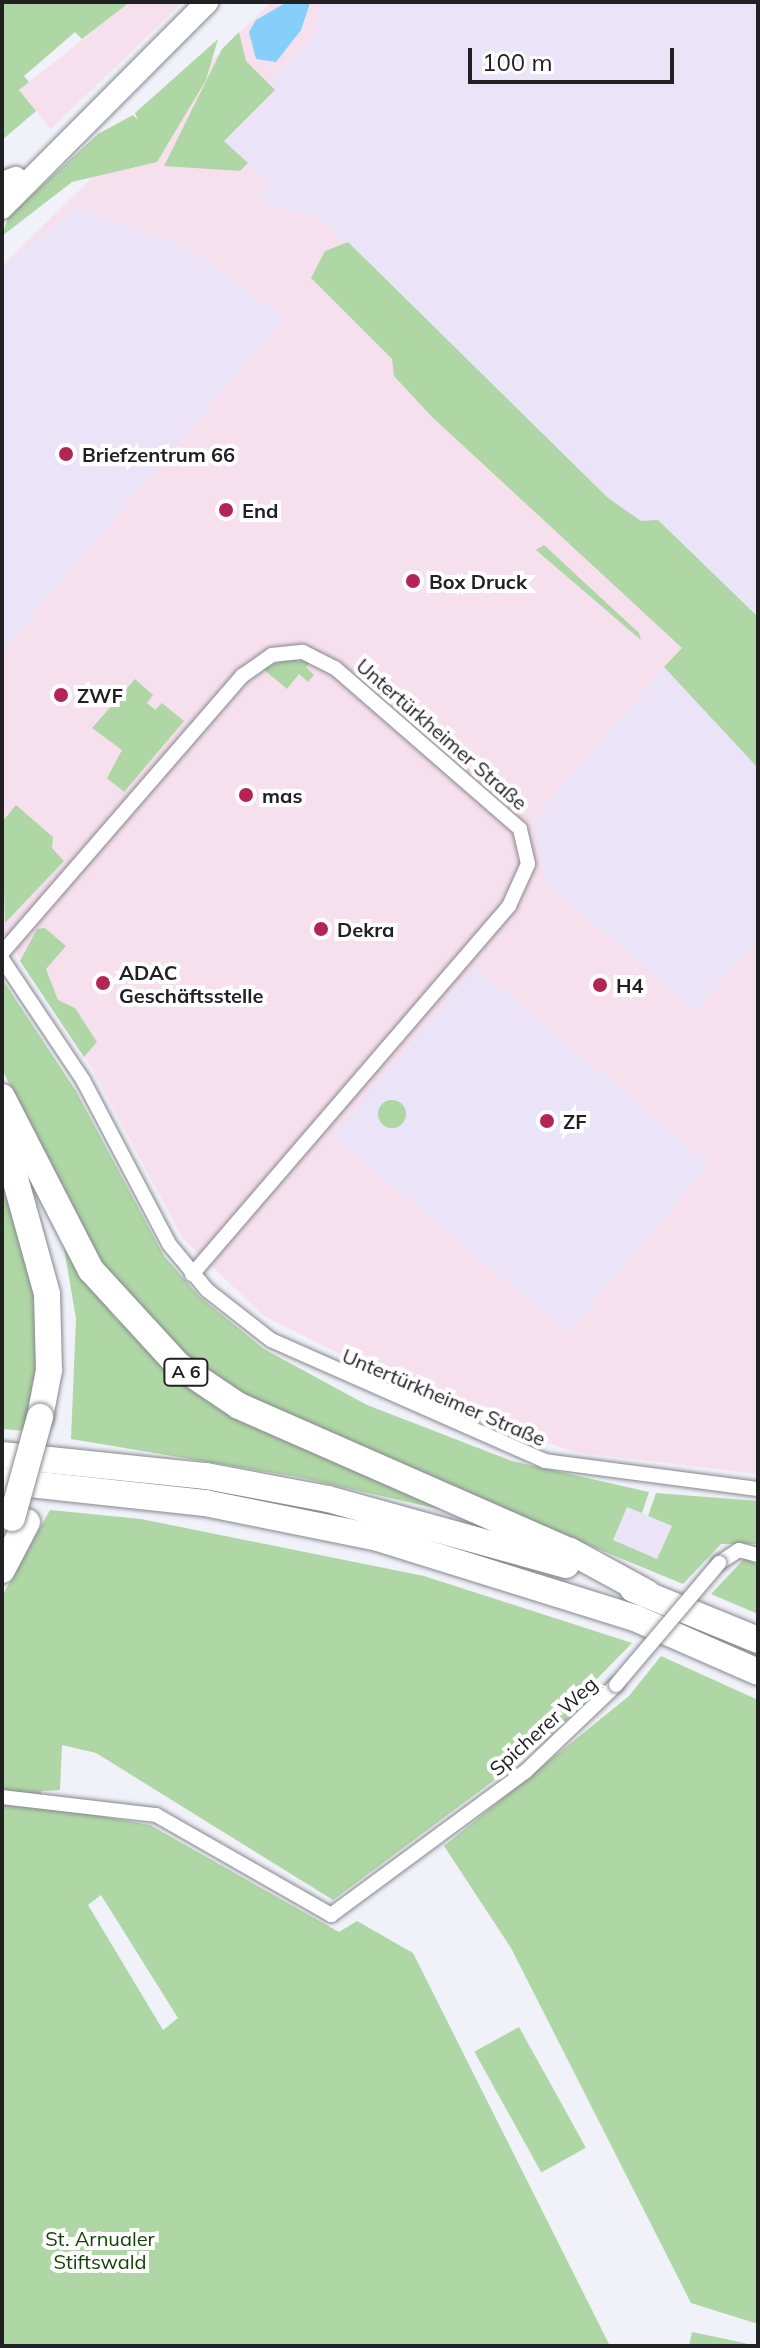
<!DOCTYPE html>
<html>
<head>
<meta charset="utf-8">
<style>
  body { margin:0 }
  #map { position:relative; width:760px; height:2348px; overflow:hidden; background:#f0f1f9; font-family:Mulish,sans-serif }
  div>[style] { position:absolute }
  .commercial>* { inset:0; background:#f7e0ee }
  .industrial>* { inset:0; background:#ebe4f9; transform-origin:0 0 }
  .green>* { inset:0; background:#afd6a5; transform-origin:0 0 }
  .round { border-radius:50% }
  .water>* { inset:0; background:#86cffa }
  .roads { filter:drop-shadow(0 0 2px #87878f) drop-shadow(0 0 2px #87878f) }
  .street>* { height:14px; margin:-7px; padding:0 7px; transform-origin:7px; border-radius:7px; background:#fff }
  .primary>* { height:22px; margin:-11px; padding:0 11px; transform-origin:11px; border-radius:11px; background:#fff }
  .highway>* { height:26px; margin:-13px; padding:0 13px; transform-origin:13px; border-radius:13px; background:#fff }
  .bridges { filter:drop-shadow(0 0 2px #87878f) drop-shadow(0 0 2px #87878f) }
  .street-bridge>* { height:14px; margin:-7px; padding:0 7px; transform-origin:7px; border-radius:7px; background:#fff }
  .highway-bridge>* { height:26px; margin:-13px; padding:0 13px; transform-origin:13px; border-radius:13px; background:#fff }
  .dots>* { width:22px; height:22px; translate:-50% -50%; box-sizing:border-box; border:4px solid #fff; border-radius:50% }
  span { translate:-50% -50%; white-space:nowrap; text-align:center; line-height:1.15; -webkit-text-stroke:8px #fff; paint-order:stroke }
  .shield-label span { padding:2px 6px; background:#fff; border:2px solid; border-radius:6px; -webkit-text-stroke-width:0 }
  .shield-label { font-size:18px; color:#212124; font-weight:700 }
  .poi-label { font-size:20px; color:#212124; font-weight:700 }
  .left { translate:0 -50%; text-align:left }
  .street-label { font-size:20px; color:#212124 }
  .park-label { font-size:20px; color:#144205 }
  .frame { position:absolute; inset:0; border:4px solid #212124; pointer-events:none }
  .scale { position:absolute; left:468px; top:48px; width:206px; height:36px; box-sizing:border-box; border:4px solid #212124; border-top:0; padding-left:10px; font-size:24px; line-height:28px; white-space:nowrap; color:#212124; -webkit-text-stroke:6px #fff; paint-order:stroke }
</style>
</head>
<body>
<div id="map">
  <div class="commercial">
    <i style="clip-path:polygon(130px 2px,183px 2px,51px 129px,19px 90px)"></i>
    <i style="clip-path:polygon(271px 2px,758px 2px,758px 1474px,573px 1452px,424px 1396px,264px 1316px,183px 1239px,90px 1065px,2px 931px,2px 266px)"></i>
  </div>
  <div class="industrial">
    <i style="clip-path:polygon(323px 2px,758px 2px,758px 617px,608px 498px,323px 220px,261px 202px,267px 182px,224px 141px,275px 90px,269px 84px,313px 37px)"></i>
    <i style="clip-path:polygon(77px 208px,190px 249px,284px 318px,2px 651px,2px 266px)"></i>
    <i style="clip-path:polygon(664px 667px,758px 768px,758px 940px,695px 1011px,547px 883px,533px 820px)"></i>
    <i style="left:475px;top:967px;width:306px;height:221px;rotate:40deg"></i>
    <i style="left:627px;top:1506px;width:49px;height:37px;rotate:24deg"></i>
  </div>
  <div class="green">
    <i style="clip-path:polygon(2px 2px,130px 2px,82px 39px,75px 32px,24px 76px,29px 82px,19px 90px,36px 111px,2px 140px)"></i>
    <i style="clip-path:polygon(239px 32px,246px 61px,275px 90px,224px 141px,248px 163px,240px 171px,164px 166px,222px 49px)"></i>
    <i style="clip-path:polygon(218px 39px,206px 80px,157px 162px,72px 182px,2px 236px,8px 217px,98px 134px,133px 115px,138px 120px,135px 113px)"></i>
    <i style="clip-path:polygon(348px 242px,608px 498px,641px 521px,658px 520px,758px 617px,758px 768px,664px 667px,682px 648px,431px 416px,394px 376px,392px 359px,311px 278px,325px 251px)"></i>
    <i style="clip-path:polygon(544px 545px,639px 633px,641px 640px,536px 550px)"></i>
    <i style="clip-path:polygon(287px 659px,310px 662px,306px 667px,314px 675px,308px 682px,299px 674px,287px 689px,263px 669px)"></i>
    <i style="clip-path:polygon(135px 679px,153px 695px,147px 703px,155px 710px,162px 703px,184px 721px,124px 792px,107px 778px,122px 750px,92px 728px)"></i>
    <i style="clip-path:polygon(16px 805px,53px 837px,52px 848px,64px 861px,5px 923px,2px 822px)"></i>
    <i style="clip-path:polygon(45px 928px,66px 946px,46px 969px,58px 1000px,75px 1008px,97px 1042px,84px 1057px,20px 961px,37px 929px)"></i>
    <i style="clip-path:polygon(2px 979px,76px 1091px,164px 1256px,200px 1297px,264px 1349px,367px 1405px,512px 1461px,649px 1492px,642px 1513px,627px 1507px,613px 1540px,657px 1559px,672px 1526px,648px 1516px,656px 1493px,758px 1501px,758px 1544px,721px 1544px,683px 1584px,365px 1453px,238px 1392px,181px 1354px,94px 1257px,2px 1069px)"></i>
    <i class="round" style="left:378px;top:1100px;width:28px;height:28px"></i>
    <i style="clip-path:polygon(2px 1165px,30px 1255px,40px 1350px,27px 1431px,2px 1429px)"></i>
    <i style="clip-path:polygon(63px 1242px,113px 1315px,172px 1373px,447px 1511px,298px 1477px,71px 1439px,76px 1319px)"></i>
    <i style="clip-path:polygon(evenodd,50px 1510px,141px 1519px,424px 1576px,632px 1643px,588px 1688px,594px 1695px,535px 1750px,333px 1900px,96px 1753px,62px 1745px,60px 1790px,41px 1791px,42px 1806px,150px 1825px,339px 1932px,357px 1921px,413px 1953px,610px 2346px,2px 2346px,2px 1596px,50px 1510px,101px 1895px,178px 2018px,163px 2030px,88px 1905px,101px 1895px)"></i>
    <i style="clip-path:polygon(745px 1558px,758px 1565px,758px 1614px,711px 1594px)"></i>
    <i style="clip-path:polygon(661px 1656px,758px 1700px,758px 2324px,691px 2303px,511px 1948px,444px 1846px,629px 1696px)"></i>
    <i style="left:519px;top:2027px;width:138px;height:51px;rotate:61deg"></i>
    <i style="clip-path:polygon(692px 2332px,735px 2341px,757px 2346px,689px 2346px)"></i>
  </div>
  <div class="water">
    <i style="clip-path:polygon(310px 3px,301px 30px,276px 62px,256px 59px,249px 32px,256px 20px,287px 2px)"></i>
  </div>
  <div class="roads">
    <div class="street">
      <i style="left:2px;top:953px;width:367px;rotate:-49.1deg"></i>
      <i style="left:242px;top:676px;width:37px;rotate:-35deg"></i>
      <i style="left:272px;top:655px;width:31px;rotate:-6deg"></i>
      <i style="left:303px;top:652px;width:36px;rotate:27deg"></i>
      <i style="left:335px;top:668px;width:245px;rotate:41deg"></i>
      <i style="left:520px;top:829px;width:36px;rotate:77deg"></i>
      <i style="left:528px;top:864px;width:46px;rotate:114.3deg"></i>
      <i style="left:509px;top:906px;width:486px;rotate:130.7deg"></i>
      <i style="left:2px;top:959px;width:146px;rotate:56.2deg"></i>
      <i style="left:83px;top:1080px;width:185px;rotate:62.3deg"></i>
      <i style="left:169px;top:1244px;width:60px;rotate:50.4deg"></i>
      <i style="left:207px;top:1290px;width:81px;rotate:38deg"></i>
      <i style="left:271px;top:1340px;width:300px;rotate:23.8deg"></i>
      <i style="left:545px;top:1461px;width:215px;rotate:7.5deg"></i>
      <i style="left:719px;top:1563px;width:24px;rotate:-33deg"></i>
      <i style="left:739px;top:1550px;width:20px;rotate:15deg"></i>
      <i style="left:2px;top:1797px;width:155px;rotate:6.7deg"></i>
      <i style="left:156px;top:1815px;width:202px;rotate:29.7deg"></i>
      <i style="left:331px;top:1915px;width:241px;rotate:-36.4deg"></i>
      <i style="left:525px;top:1772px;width:126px;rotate:-43.7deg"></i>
    </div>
    <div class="primary">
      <i style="left:2px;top:183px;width:15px;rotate:-20deg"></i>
      <i style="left:2px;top:208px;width:291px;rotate:-45.1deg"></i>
    </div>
    <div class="highway">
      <i style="left:2px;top:1097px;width:195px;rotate:62.8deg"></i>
      <i style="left:91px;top:1270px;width:129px;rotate:47.5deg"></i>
      <i style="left:178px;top:1365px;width:73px;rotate:33.9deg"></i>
      <i style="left:239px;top:1406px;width:361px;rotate:23.7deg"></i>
      <i style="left:570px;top:1551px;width:88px;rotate:28.6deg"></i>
      <i style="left:3px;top:1135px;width:165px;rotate:74.5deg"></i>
      <i style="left:47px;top:1294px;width:76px;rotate:88.5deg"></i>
      <i style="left:49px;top:1370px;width:48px;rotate:100.8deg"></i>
      <i style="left:2px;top:1455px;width:205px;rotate:5.9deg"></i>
      <i style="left:206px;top:1476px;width:124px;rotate:10.7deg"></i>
      <i style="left:328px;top:1499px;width:247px;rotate:15.5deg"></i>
      <i style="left:2px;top:1481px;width:204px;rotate:6.2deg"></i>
      <i style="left:205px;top:1503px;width:177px;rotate:11.4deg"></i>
      <i style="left:378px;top:1538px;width:269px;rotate:17.3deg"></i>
      <i style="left:635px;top:1618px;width:134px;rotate:23.7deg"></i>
      <i style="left:2px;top:1570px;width:54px;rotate:-62.5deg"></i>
      <i style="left:633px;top:1589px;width:135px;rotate:22.2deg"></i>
    </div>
  </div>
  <div class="bridges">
    <div class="street-bridge">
      <i style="left:616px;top:1685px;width:160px;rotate:-49.8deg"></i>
    </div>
    <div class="highway-bridge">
      <i style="left:12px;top:1518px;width:105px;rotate:-74.5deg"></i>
    </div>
  </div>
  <div class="dots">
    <i style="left:66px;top:454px;background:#b42555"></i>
    <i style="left:226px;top:510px;background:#b42555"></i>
    <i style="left:413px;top:581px;background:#b42555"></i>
    <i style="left:61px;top:695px;background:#b42555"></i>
    <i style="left:246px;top:795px;background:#b42555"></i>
    <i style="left:321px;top:929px;background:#b42555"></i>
    <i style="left:103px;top:983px;background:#b42555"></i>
    <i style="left:600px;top:985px;background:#b42555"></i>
    <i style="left:547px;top:1121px;background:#b42555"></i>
  </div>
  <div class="shield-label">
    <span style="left:186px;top:1372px">A 6</span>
  </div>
  <div class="poi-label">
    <span class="left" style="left:82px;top:454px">Briefzentrum 66</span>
    <span class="left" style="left:242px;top:510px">End</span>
    <span class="left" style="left:429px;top:581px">Box Druck</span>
    <span class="left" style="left:77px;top:695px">ZWF</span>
    <span class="left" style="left:262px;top:795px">mas</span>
    <span class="left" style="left:337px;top:929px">Dekra</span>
    <span class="left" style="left:119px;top:984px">ADAC<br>Geschäftsstelle</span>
    <span class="left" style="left:616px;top:985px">H4</span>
    <span class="left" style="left:563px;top:1121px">ZF</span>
  </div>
  <div class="street-label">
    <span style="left:442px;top:734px;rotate:41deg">Untertürkheimer Straße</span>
    <span style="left:444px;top:1397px;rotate:23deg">Untertürkheimer Straße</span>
    <span style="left:543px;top:1726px;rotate:-42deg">Spicherer Weg</span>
  </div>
  <div class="park-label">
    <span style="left:100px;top:2250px">St. Arnualer<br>Stiftswald</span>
  </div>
  <div class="frame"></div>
  <div class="scale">100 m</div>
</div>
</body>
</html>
